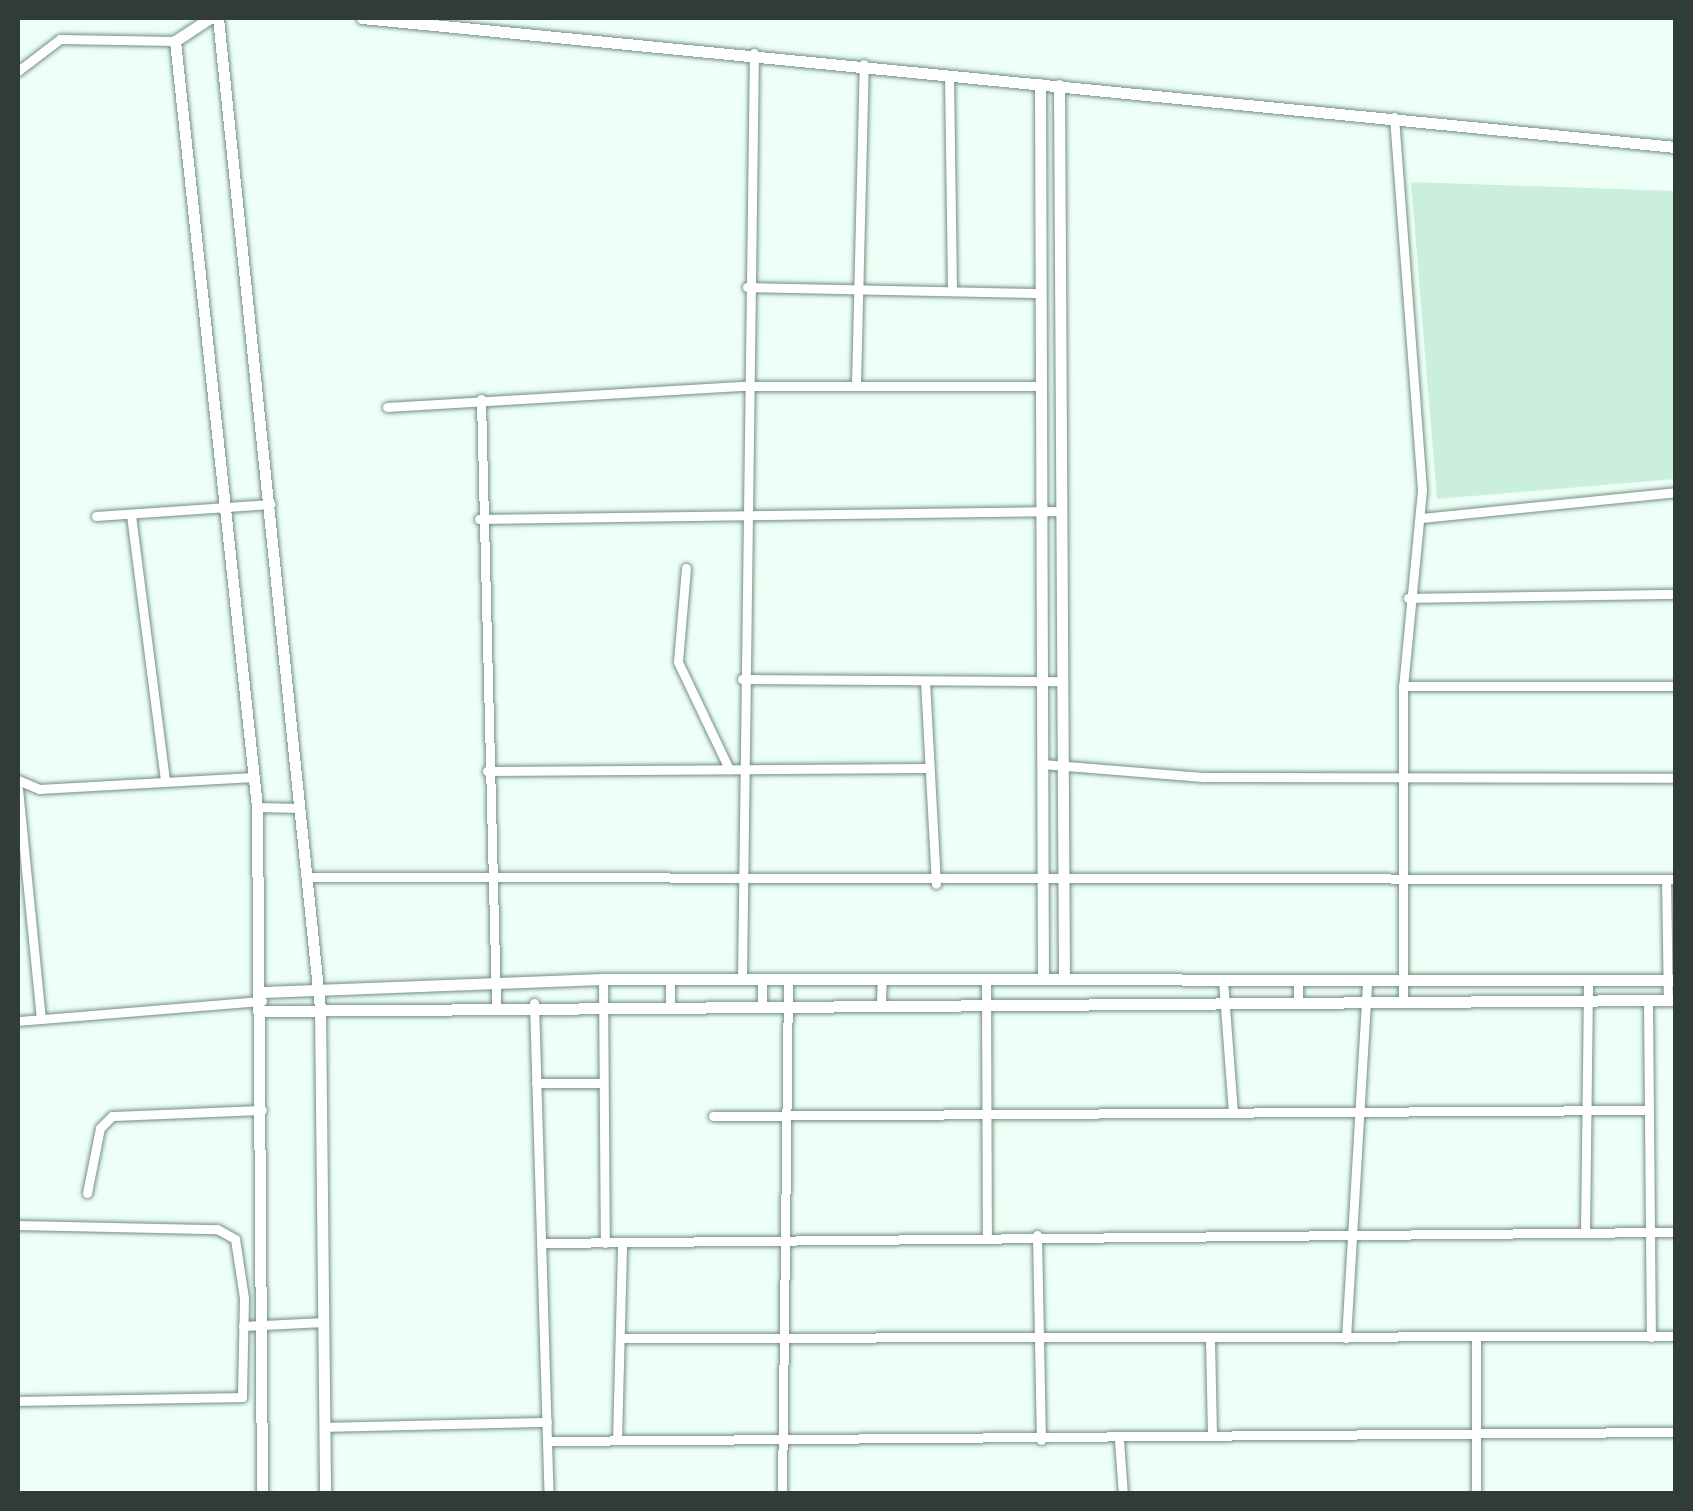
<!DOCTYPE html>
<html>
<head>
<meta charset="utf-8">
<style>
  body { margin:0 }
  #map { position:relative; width:1693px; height:1511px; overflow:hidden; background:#edfff6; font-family:Manrope,sans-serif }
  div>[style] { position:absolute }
  .green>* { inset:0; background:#caefdd }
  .roads { filter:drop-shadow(0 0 2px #738f82) drop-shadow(0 0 2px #738f82) }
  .minor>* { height:9px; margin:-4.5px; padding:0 4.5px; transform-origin:4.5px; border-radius:4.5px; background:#fff }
  .tertiary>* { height:11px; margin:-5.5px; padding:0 5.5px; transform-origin:5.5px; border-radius:5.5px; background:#fff }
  span { translate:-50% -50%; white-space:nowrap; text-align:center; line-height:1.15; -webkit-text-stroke:10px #fff; paint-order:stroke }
  .frame { position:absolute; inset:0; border:20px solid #303c37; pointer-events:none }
</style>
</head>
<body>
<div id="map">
  <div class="green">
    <i style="clip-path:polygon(1411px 182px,1675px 191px,1675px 479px,1437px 499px)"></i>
  </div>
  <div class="roads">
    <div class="minor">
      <i style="left:18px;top:71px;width:53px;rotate:-37.3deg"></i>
      <i style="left:60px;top:39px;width:115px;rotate:1deg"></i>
      <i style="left:949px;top:75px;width:216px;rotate:89.2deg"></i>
      <i style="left:1394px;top:117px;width:374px;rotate:85.7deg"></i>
      <i style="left:1422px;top:490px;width:197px;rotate:95.5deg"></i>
      <i style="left:1403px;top:686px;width:315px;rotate:90deg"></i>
      <i style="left:747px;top:287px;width:293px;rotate:1.2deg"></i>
      <i style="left:856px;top:384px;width:320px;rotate:-88.6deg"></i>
      <i style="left:481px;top:399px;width:604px;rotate:88.58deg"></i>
      <i style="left:387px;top:407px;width:358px;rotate:-3.4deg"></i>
      <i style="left:744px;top:386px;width:297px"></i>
      <i style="left:131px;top:515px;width:267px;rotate:82.7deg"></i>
      <i style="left:96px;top:516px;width:175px;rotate:-3.9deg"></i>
      <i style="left:1421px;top:518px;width:256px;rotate:-5.8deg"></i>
      <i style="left:479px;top:519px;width:582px;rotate:-0.79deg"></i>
      <i style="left:686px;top:568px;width:94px;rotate:94.9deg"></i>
      <i style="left:678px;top:662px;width:119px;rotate:64.5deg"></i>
      <i style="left:1408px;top:598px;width:268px;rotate:-0.9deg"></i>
      <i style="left:742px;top:679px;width:320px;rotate:0.4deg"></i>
      <i style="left:925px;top:681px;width:203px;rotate:86.9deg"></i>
      <i style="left:1403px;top:686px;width:273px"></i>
      <i style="left:1042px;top:764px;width:164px;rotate:4.6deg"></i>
      <i style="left:1205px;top:777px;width:471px;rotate:0.1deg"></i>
      <i style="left:487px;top:771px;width:442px;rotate:-0.4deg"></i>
      <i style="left:18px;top:780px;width:23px;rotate:23deg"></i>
      <i style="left:39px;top:789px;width:215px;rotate:-3.2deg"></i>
      <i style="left:18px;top:789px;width:231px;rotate:84.3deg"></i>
      <i style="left:257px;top:807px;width:43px;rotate:1.3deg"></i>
      <i style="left:307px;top:877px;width:1369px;rotate:0.08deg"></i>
      <i style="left:1666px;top:879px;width:121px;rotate:89.1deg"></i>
      <i style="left:603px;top:979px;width:264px;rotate:89.6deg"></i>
      <i style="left:742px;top:979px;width:926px;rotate:-89.26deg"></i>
      <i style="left:986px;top:979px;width:257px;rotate:89.8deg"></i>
      <i style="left:762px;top:980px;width:22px;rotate:90deg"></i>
      <i style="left:1223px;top:980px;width:133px;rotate:85.7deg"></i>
      <i style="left:1298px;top:1000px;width:21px;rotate:-90deg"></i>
      <i style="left:670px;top:1001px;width:22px;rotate:-90deg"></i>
      <i style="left:1648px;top:1001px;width:336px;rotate:89.5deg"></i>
      <i style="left:881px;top:1002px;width:23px;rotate:-88deg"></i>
      <i style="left:534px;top:1003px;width:491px;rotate:88.3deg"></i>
      <i style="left:18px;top:1021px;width:245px;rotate:-4.7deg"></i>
      <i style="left:536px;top:1083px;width:65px"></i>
      <i style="left:713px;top:1116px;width:936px;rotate:-0.37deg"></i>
      <i style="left:87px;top:1193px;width:66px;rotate:-78.7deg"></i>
      <i style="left:100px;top:1128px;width:17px;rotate:-45deg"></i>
      <i style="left:112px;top:1116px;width:150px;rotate:-2.3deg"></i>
      <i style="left:18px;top:1225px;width:199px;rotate:1.2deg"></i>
      <i style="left:217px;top:1229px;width:21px;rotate:29deg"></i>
      <i style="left:235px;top:1239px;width:60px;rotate:81.3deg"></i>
      <i style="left:244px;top:1298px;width:99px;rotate:91.2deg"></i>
      <i style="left:242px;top:1397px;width:224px;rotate:179deg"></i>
      <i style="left:1585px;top:1232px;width:253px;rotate:-89.3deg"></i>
      <i style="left:1037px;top:1235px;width:205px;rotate:88.9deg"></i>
      <i style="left:541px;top:1243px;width:1135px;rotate:-0.56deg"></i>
      <i style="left:243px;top:1326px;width:81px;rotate:-2.8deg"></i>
      <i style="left:620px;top:1338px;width:1056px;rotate:-0.11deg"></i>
      <i style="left:1346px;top:1338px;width:358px;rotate:-86.6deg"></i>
      <i style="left:1476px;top:1338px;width:156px;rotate:90deg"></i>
      <i style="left:1210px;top:1339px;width:96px;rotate:88.8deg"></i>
      <i style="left:324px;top:1427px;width:223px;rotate:-1.3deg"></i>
      <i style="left:617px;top:1440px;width:197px;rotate:-88.5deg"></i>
      <i style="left:1119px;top:1440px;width:54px;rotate:85.8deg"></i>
      <i style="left:548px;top:1441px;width:1128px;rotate:-0.46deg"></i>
      <i style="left:782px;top:1494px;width:515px;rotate:-89.33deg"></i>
    </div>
    <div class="tertiary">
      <i style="left:210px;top:18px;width:42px;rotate:146.7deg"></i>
      <i style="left:175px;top:41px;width:770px;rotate:83.89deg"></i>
      <i style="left:257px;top:807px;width:687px;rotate:89.58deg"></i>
      <i style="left:218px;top:18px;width:995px;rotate:84.12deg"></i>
      <i style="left:320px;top:1008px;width:486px;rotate:89.4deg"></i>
      <i style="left:362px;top:18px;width:1320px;rotate:5.61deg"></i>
      <i style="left:1040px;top:84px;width:895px;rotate:89.81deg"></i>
      <i style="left:1059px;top:85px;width:894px;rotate:89.68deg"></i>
      <i style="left:262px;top:992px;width:341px;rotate:-2.2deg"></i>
      <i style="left:603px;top:979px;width:1073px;rotate:0.05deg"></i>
      <i style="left:262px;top:1011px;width:1414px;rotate:-0.45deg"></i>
    </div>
  </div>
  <div class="frame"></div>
</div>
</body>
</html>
